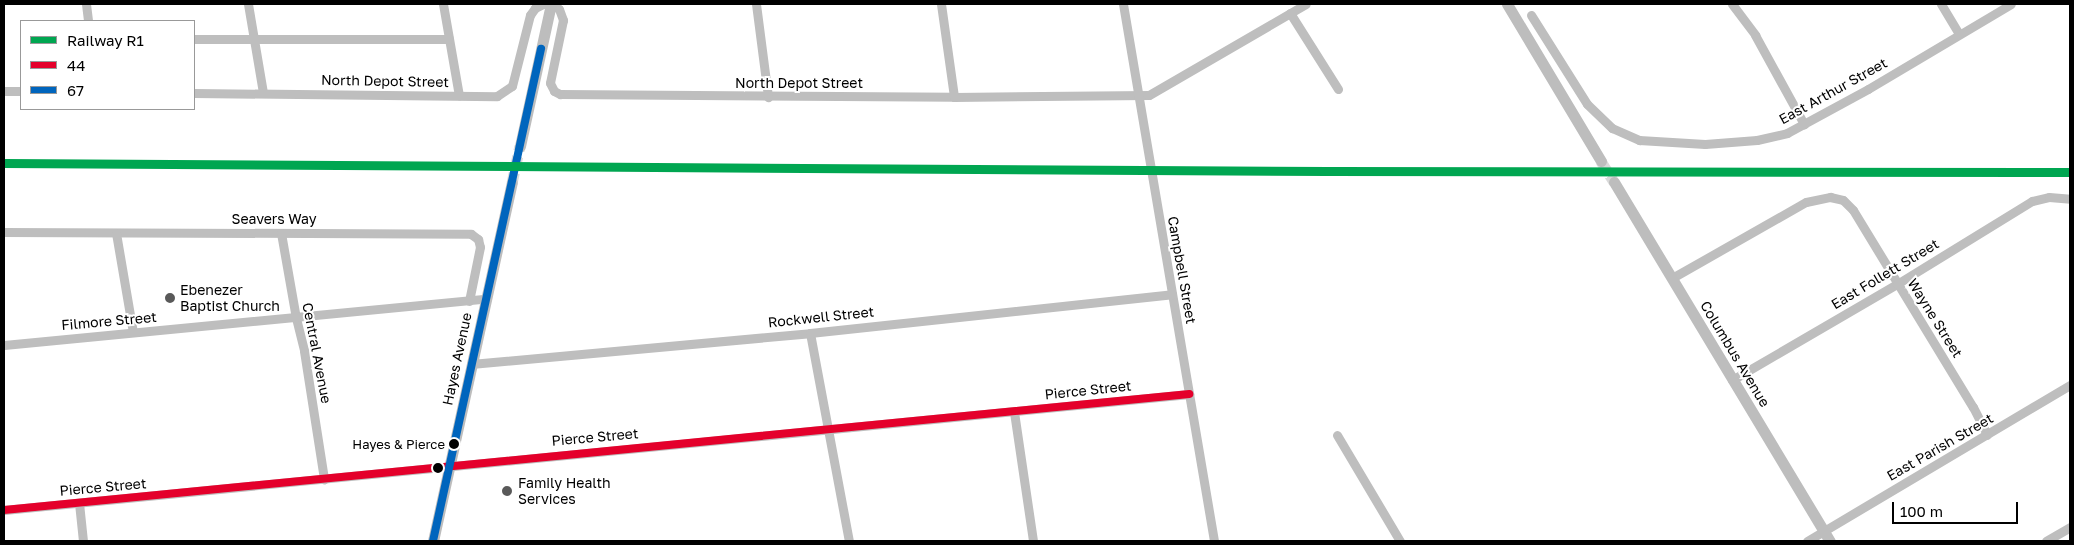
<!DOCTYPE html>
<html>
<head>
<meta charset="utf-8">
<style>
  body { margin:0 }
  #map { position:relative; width:2074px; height:545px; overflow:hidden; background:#fff; font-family:"Golos Text",sans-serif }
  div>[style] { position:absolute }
  .major-tunnel>* { height:11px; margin-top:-5.5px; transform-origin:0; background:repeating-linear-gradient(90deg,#d9d9d9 0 11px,transparent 0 16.5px) }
  .minor>* { height:9px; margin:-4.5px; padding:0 4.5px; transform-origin:4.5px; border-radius:4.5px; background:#bebebe }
  .major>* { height:11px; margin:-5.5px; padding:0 5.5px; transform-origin:5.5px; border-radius:5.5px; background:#bdbdbd }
  .bus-1>* { height:8px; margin:-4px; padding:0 4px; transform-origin:4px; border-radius:4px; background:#e4002b }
  .bus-2>* { height:8px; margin:-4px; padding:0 4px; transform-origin:4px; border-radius:4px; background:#0065bd }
  .rail-1>* { height:9px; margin:-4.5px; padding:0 4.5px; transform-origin:4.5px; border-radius:4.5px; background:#00a651 }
  .dots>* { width:14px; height:14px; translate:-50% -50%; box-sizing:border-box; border:2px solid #fff; border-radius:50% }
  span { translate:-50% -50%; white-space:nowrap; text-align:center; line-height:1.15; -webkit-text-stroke:4px #fff; paint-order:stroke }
  .bus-label { font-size:13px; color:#000 }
  .right { translate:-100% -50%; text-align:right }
  .street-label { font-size:14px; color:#000 }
  .poi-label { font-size:14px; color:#000 }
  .left { translate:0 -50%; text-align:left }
  .frame { position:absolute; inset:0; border:5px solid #000; pointer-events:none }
  .legend { position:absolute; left:20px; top:20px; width:175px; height:90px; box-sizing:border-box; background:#fff; border:1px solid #999; margin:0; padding:6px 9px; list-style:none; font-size:15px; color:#000 }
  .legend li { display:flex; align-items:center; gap:10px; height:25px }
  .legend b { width:25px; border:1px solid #999 }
  .scale { position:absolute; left:1892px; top:502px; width:126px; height:22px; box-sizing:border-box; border:2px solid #000; border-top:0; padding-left:6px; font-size:15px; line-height:18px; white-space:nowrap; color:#000; -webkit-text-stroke:4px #fff; paint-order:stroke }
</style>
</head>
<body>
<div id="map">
  <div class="major-tunnel">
    <i style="left:1601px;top:161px;width:25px;rotate:58deg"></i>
    <i style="left:512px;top:183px;width:38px;rotate:-78deg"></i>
  </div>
  <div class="minor">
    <i style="left:86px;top:4px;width:17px;rotate:83deg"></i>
    <i style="left:248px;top:4px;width:90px;rotate:80.4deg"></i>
    <i style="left:443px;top:4px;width:93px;rotate:80.1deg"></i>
    <i style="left:551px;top:4px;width:9px;rotate:32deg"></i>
    <i style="left:559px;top:9px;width:12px;rotate:70deg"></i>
    <i style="left:563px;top:20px;width:64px;rotate:101.7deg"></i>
    <i style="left:550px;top:83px;width:9px;rotate:63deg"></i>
    <i style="left:554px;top:91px;width:7px;rotate:27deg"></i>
    <i style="left:560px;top:94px;width:394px;rotate:0.4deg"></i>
    <i style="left:954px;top:97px;width:195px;rotate:-0.6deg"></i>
    <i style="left:1149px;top:95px;width:181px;rotate:-30.1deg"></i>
    <i style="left:756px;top:4px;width:94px;rotate:82.6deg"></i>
    <i style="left:941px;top:4px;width:94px;rotate:82deg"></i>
    <i style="left:1123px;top:4px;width:545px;rotate:80.38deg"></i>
    <i style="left:1732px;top:4px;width:39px;rotate:53deg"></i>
    <i style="left:1755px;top:35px;width:102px;rotate:61.2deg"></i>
    <i style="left:1941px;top:4px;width:35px;rotate:59deg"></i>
    <i style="left:1290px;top:13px;width:90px;rotate:57.7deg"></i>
    <i style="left:1531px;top:15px;width:105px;rotate:57.8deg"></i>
    <i style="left:1587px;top:104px;width:35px;rotate:44deg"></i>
    <i style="left:1612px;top:128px;width:30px;rotate:24deg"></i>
    <i style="left:1639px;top:140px;width:66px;rotate:3.5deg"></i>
    <i style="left:1705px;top:144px;width:52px;rotate:-4.4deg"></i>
    <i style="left:1757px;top:140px;width:31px;rotate:-13deg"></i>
    <i style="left:1787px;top:133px;width:92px;rotate:-28.5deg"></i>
    <i style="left:1868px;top:89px;width:166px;rotate:-30.7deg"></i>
    <i style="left:194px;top:39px;width:255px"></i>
    <i style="left:4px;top:91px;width:17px"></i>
    <i style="left:194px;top:93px;width:303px;rotate:0.6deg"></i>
    <i style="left:497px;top:96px;width:18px;rotate:-34deg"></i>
    <i style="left:512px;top:86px;width:73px;rotate:-75.8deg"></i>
    <i style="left:530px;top:15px;width:9px;rotate:-54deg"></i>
    <i style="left:535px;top:8px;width:9px;rotate:-27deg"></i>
    <i style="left:4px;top:232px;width:467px;rotate:0.2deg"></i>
    <i style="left:471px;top:234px;width:9px;rotate:36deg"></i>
    <i style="left:478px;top:239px;width:8px;rotate:76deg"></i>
    <i style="left:480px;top:247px;width:55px;rotate:101.5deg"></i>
    <i style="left:116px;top:233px;width:100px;rotate:80.3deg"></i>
    <i style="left:281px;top:233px;width:86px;rotate:80deg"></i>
    <i style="left:296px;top:318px;width:34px;rotate:76deg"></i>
    <i style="left:304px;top:351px;width:130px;rotate:81.1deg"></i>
    <i style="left:1672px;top:278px;width:154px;rotate:-29.6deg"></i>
    <i style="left:1806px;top:202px;width:25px;rotate:-12deg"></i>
    <i style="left:1830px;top:197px;width:13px;rotate:13deg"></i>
    <i style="left:1843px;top:200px;width:14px;rotate:45deg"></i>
    <i style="left:1853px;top:210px;width:231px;rotate:58.7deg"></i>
    <i style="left:1973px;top:407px;width:31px;rotate:63deg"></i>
    <i style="left:810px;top:333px;width:212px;rotate:79.4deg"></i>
    <i style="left:4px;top:345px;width:484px;rotate:-5.5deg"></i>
    <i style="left:471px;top:364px;width:340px;rotate:-5.2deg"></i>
    <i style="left:810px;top:333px;width:364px;rotate:-6.1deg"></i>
    <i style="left:1732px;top:380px;width:191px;rotate:-30.2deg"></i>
    <i style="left:1897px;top:284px;width:158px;rotate:-31.6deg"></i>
    <i style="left:2032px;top:201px;width:17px;rotate:-13deg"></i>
    <i style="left:2049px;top:197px;width:21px;rotate:5deg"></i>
    <i style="left:1014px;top:412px;width:130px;rotate:81.6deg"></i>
    <i style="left:1337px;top:435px;width:123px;rotate:59.3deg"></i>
    <i style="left:79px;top:503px;width:38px;rotate:84deg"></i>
    <i style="left:4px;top:510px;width:1191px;rotate:-5.59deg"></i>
    <i style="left:1807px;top:541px;width:306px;rotate:-30.7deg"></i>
    <i style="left:2046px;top:541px;width:28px;rotate:-30deg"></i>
  </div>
  <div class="major">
    <i style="left:1507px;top:4px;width:183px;rotate:59.1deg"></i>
    <i style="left:520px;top:146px;width:145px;rotate:-77.7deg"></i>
    <i style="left:1614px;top:182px;width:419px;rotate:59deg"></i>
    <i style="left:433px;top:541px;width:367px;rotate:-77.6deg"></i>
  </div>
  <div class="bus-1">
    <i style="left:4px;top:510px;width:1191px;rotate:-5.59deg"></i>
  </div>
  <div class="bus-2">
    <i style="left:433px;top:541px;width:504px;rotate:-77.62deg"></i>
  </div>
  <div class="rail-1">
    <i style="left:4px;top:163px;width:1324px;rotate:0.35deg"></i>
    <i style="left:1328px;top:171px;width:742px;rotate:0.08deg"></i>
  </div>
  <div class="dots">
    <i style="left:170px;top:298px;background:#595959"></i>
    <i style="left:454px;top:444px;background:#000"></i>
    <i style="left:438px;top:468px;background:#000"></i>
    <i style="left:507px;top:491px;background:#595959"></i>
  </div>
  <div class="bus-label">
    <span class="right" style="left:445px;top:444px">Hayes &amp; Pierce</span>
  </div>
  <div class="street-label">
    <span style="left:385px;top:81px;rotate:1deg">North Depot Street</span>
    <span style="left:799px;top:83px">North Depot Street</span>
    <span style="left:1833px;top:91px;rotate:-29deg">East Arthur Street</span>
    <span style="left:274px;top:219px">Seavers Way</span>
    <span style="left:1182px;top:270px;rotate:80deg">Campbell Street</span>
    <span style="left:1885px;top:274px;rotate:-31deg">East Follett Street</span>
    <span style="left:821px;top:317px;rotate:-6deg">Rockwell Street</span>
    <span style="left:1935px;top:318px;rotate:58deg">Wayne Street</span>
    <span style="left:109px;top:321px;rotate:-5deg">Filmore Street</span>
    <span style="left:317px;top:353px;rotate:79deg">Central Avenue</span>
    <span style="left:1735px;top:354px;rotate:59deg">Columbus Avenue</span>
    <span style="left:457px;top:359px;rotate:-78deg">Hayes Avenue</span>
    <span style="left:1088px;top:390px;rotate:-6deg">Pierce Street</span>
    <span style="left:595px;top:437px;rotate:-5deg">Pierce Street</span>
    <span style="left:1940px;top:447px;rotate:-30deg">East Parish Street</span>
    <span style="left:103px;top:487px;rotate:-5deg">Pierce Street</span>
  </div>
  <div class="poi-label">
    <span class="left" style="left:180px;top:298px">Ebenezer<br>Baptist Church</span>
    <span class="left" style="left:518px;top:491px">Family Health<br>Services</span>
  </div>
  <div class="frame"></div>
  <ul class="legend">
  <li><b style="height:6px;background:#00a651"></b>Railway R1</li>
  <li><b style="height:6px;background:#e4002b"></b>44</li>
  <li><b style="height:6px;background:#0065bd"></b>67</li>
  </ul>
  <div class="scale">100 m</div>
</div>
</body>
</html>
